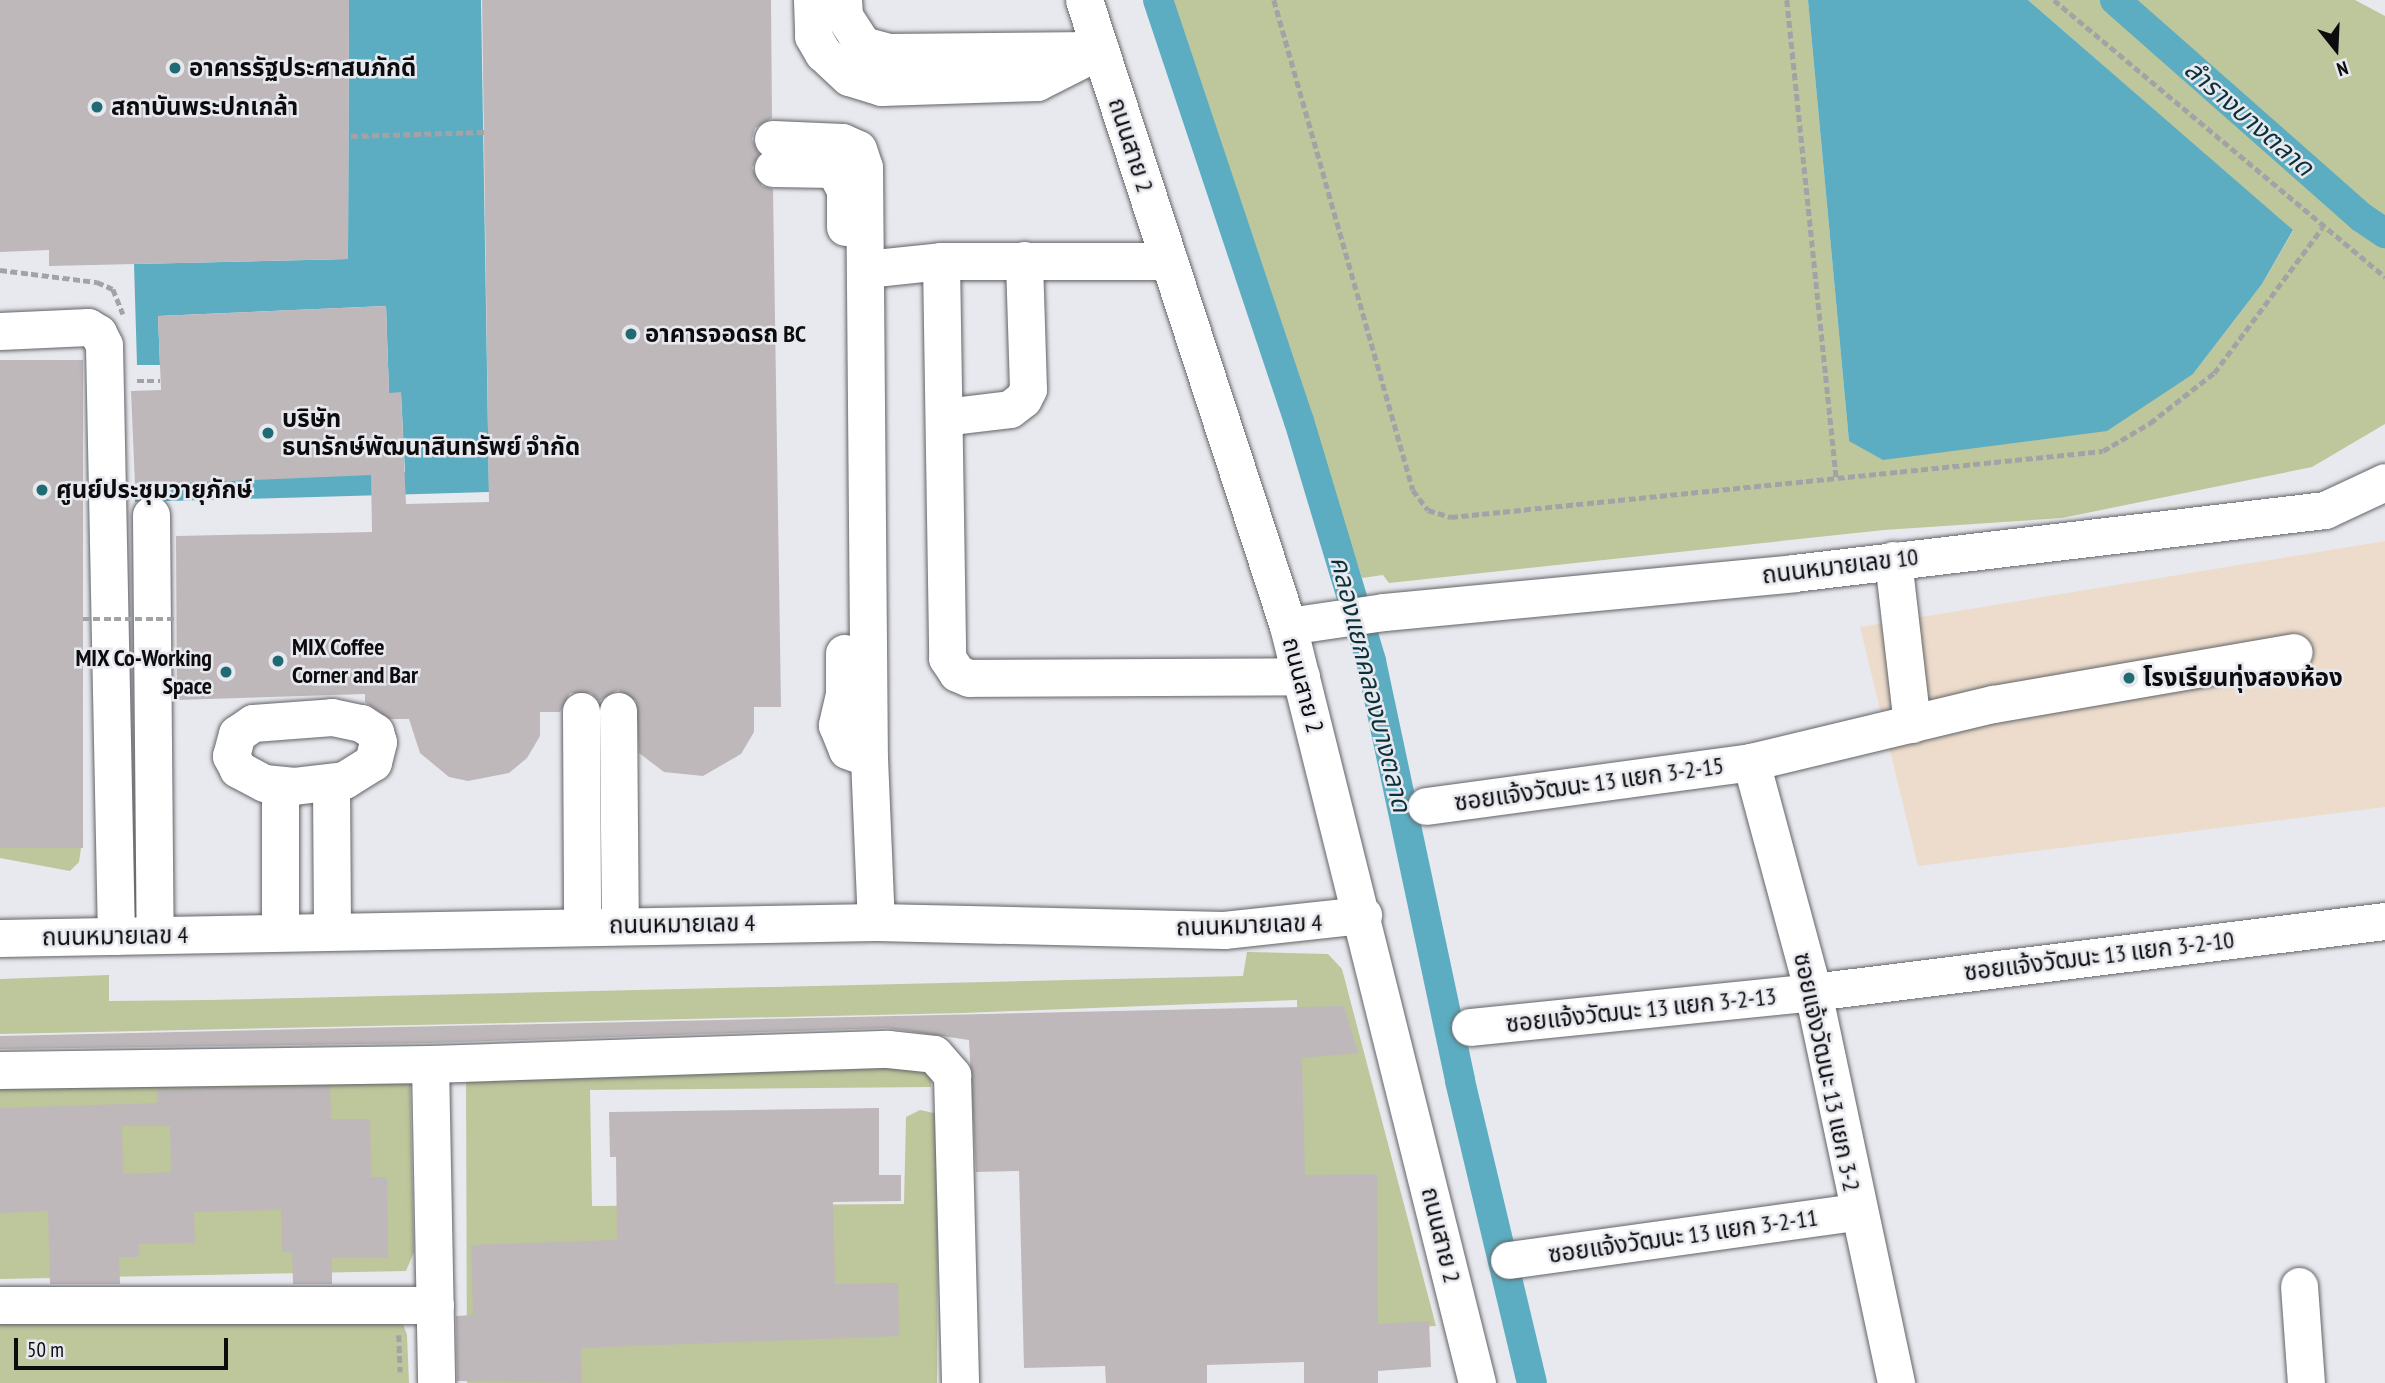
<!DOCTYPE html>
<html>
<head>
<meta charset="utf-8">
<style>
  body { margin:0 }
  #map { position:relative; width:2385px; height:1383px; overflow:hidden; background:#e8e9ee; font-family:"PT Sans Narrow","Noto Sans Thai",sans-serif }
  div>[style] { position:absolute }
  .education>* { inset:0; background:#eddccb }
  .green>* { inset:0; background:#bec69c }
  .water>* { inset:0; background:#5cadc1 }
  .canal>* { height:30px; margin:-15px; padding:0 15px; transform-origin:15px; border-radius:15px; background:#5cadc1 }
  .building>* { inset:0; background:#beb8bb; transform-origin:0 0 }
  .path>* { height:4.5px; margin-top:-2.25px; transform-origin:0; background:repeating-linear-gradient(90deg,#a2a3a7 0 7px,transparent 0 10.5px) }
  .roads { filter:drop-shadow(0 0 2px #626468) drop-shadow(0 0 2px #626468) }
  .minor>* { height:37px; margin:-18.5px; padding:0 18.5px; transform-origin:18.5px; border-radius:18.5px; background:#fff }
  .path-bridge>* { height:4.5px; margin-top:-2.25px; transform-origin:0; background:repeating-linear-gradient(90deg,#a2a3a7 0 7px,transparent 0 10.5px) }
  .dots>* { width:19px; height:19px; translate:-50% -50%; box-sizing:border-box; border:4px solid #e8e9ee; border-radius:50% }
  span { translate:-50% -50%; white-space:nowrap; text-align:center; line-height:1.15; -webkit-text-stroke:5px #e8e9ee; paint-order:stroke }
  .poi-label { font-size:24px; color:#0c0c0e; font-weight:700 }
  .left { translate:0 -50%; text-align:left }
  .right { translate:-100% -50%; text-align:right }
  .street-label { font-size:24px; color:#0c0c0e }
  .water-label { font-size:26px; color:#0a313a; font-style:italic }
  .north { position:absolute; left:2301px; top:14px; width:70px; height:70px; -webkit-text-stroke:5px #e8e9ee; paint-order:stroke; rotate:162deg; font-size:19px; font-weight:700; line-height:28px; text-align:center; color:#0c0c0e }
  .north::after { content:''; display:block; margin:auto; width:24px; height:32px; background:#0c0c0e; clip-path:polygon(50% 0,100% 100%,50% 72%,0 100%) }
  .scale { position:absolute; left:14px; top:1338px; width:214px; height:32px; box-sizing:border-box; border:4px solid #0c0c0e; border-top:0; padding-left:9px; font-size:21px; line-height:24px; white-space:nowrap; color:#0c0c0e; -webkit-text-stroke:5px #e8e9ee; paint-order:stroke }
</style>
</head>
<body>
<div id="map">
  <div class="education">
    <i style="clip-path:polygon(2385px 541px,2385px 807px,1918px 866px,1860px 627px)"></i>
  </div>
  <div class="green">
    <i style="clip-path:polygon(1170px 0,1808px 0,1849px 441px,2193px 374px,2262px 284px,2293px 231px,2028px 0,2355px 0,2385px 16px,2385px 424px,2312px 467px,2062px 518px,1884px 530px,1389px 583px,1383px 575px,1362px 578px)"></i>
    <i style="clip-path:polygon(0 848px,81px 848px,79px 862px,70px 871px,0 858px)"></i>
    <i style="clip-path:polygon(1247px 952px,1328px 954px,1342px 969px,1436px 1326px,1368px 1330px,1299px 1180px,1297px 1000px,963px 1013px,0 1034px,0 979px,109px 975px,109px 1001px,209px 1000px,1243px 976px)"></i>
    <i style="clip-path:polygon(907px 1059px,932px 1074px,931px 1087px,590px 1090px,592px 1206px,904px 1204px,906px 1117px,920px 1110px,934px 1113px,945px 1119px,938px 1195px,937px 1383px,467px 1383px,466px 1074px)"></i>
    <i style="clip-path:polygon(410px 1082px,414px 1252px,406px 1271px,0 1279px,0 1084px)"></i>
    <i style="clip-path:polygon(391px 1316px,403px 1324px,407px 1335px,409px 1383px,0 1383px,0 1324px)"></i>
  </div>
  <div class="water">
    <i style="clip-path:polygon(349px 0,481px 0,489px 492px,135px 502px,135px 485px,405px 472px,401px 393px,389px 393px,386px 306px,158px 316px,160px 365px,137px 365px,134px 264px,348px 259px)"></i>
    <i style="clip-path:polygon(1808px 0,2028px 0,2293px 230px,2262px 284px,2193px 374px,2107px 431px,1883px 460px,1849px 441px)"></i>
  </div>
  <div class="canal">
    <i style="left:1158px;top:0;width:444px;rotate:71.5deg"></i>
    <i style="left:1299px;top:421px;width:251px;rotate:73.3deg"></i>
    <i style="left:1371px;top:661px;width:429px;rotate:78deg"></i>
    <i style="left:1460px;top:1081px;width:310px;rotate:76.6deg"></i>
    <i style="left:2115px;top:0;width:328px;rotate:41.4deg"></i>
    <i style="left:2361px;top:217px;width:29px;rotate:34deg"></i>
  </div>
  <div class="building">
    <i style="clip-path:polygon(0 0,349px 0,348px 259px,49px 266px,49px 250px,0 252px)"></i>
    <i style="clip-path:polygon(482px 0,771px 0,772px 118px,755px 128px,752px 139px,759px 154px,752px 168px,762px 186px,773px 189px,781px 707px,754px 707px,754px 732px,741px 754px,703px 776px,664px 772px,639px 753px,636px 701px,618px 690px,599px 701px,591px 693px,570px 693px,560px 712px,540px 712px,540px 736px,527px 758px,509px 773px,468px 781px,449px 777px,420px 753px,409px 719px,390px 719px,365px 702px,365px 694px,177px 700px,176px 536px,372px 532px,371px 475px,135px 485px,131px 391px,161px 390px,158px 316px,386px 306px,389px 393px,401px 392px,406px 504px,489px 502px)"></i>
    <i style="left:83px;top:360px;width:488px;height:83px;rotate:90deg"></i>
    <i style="clip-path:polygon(1344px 1006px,1358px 1053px,1302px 1058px,1305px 1175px,1377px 1174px,1378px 1324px,1429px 1321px,1431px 1367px,1378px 1371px,1378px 1383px,1304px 1383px,1304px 1362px,1207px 1365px,1207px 1383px,1106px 1383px,1105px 1366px,1024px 1368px,1019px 1171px,976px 1172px,969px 1040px,887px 1028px,430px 1043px,0 1049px,0 1036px)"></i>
    <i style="clip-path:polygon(evenodd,330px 1086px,331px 1119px,370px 1119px,371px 1177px,387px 1177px,388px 1258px,332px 1258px,332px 1284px,293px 1284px,292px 1252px,282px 1252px,281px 1210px,194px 1212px,195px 1243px,139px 1244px,139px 1257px,119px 1257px,120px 1284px,50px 1284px,48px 1211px,0 1213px,0 1108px,158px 1103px,157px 1089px,330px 1086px,122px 1126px,170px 1126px,171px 1172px,123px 1174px,122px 1126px)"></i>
    <i style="clip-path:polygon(879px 1108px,879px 1175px,901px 1175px,901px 1201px,833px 1202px,835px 1284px,898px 1283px,899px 1336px,581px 1348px,582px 1383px,457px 1381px,456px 1316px,473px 1315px,471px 1245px,617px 1240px,616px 1157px,610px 1157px,609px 1112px)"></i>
  </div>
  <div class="path">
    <i style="left:1274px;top:0;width:509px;rotate:74.16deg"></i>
    <i style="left:1413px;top:490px;width:25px;rotate:53deg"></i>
    <i style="left:1428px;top:510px;width:24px;rotate:17deg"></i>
    <i style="left:1451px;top:517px;width:655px;rotate:-5.78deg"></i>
    <i style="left:2103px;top:451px;width:55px;rotate:-30.8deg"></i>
    <i style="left:2150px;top:423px;width:81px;rotate:-38deg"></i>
    <i style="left:2214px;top:373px;width:181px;rotate:-53.3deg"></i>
    <i style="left:1787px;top:0;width:481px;rotate:84.1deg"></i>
    <i style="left:2054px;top:0;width:432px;rotate:39.9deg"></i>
    <i style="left:351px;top:136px;width:133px;rotate:-1.7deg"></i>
    <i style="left:0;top:270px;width:98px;rotate:7.1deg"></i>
    <i style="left:97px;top:282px;width:17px;rotate:24deg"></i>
    <i style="left:113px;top:289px;width:27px;rotate:68deg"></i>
    <i style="left:137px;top:381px;width:23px"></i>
    <i style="left:399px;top:1335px;width:37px;rotate:88deg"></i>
  </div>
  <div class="roads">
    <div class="minor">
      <i style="left:812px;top:0;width:36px;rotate:88deg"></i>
      <i style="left:813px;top:36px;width:20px;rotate:60deg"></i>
      <i style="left:823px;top:53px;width:35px;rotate:43deg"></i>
      <i style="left:849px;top:77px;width:34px;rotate:17deg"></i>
      <i style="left:881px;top:87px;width:156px;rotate:-1.8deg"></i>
      <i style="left:1037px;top:82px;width:71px;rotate:-26.9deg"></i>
      <i style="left:843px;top:0;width:16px;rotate:86deg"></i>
      <i style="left:844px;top:16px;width:35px;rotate:57deg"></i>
      <i style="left:863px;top:45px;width:28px;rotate:15deg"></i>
      <i style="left:890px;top:52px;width:202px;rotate:-0.6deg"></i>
      <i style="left:1084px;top:0;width:658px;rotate:71.95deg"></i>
      <i style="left:1288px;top:626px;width:780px;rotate:75.98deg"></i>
      <i style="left:773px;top:139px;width:69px;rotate:2.5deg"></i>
      <i style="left:842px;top:142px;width:17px;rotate:24deg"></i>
      <i style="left:858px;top:149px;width:19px;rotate:72deg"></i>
      <i style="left:864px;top:167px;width:591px;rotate:89.52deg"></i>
      <i style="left:869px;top:758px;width:164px;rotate:87.6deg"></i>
      <i style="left:773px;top:168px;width:61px;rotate:0.9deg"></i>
      <i style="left:834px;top:169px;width:24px;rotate:62deg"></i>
      <i style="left:845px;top:190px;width:37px;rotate:90deg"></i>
      <i style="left:941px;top:261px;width:397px;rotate:89.1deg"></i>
      <i style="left:947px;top:658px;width:18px;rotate:56deg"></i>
      <i style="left:957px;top:673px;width:13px;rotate:23deg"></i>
      <i style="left:969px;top:678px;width:332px;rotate:-0.3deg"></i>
      <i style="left:866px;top:269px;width:75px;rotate:-6.1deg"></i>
      <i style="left:941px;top:261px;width:228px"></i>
      <i style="left:0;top:331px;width:88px;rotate:-2.6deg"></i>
      <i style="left:88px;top:327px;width:12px;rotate:31deg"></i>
      <i style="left:98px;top:333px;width:13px;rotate:63deg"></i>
      <i style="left:104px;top:345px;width:591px;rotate:88.84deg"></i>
      <i style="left:944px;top:417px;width:66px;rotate:-6.9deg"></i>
      <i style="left:1010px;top:409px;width:16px;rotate:-38deg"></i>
      <i style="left:1023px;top:399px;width:11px;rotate:-63deg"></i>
      <i style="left:1028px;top:389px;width:129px;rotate:-91.8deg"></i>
      <i style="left:151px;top:515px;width:420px;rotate:89.5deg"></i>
      <i style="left:1893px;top:560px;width:165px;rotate:83.4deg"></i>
      <i style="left:1288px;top:626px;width:97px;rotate:-8.3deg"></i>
      <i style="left:1384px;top:612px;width:412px;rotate:-5.4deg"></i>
      <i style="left:1794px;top:573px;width:535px;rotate:-6.77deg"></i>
      <i style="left:2325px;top:510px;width:66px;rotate:-25deg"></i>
      <i style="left:844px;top:653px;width:41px;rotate:90deg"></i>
      <i style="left:844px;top:694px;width:32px;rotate:103deg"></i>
      <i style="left:837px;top:725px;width:27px;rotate:68deg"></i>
      <i style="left:847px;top:750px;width:23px;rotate:20deg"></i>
      <i style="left:581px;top:711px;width:215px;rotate:89.7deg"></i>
      <i style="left:618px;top:711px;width:213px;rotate:89.5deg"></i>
      <i style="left:332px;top:717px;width:30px;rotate:12deg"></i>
      <i style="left:361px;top:723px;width:17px;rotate:33deg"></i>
      <i style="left:375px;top:732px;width:10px;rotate:73deg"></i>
      <i style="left:378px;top:742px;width:21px;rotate:104deg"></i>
      <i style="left:373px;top:762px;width:34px;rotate:148deg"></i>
      <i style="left:344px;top:780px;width:50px;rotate:173.2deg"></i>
      <i style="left:294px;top:786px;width:30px;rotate:-174deg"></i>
      <i style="left:264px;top:783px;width:30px;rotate:-152deg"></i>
      <i style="left:238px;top:769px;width:15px;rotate:-118deg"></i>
      <i style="left:231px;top:756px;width:23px;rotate:-75deg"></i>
      <i style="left:237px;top:734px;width:19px;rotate:-35deg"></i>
      <i style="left:253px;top:723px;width:79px;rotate:-4.3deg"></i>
      <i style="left:1751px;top:762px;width:238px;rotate:74.9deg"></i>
      <i style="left:1813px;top:992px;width:400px;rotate:78deg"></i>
      <i style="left:331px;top:784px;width:147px;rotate:89.6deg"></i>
      <i style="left:280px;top:785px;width:147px;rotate:90deg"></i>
      <i style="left:1426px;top:806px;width:328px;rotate:-7.7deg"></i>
      <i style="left:1751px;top:762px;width:249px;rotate:-13.5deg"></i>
      <i style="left:1993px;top:704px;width:305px;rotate:-9.8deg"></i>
      <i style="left:0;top:938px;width:876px;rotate:-1.05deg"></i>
      <i style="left:876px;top:922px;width:348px;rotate:1.3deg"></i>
      <i style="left:1224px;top:930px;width:140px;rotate:-6.2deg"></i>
      <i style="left:1470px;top:1027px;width:345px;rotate:-5.8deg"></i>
      <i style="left:1813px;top:992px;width:576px;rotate:-7.08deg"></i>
      <i style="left:430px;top:1064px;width:319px;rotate:88.9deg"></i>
      <i style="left:0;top:1070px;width:430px;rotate:-0.8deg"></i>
      <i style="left:430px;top:1064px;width:458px;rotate:-1.9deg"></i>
      <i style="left:888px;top:1049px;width:46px;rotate:6.2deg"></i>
      <i style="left:934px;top:1054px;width:28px;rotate:49deg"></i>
      <i style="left:952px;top:1075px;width:308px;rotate:88.5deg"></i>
      <i style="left:1509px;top:1260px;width:351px;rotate:-7.9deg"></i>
      <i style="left:2299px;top:1286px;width:97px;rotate:85.9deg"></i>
      <i style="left:0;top:1305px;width:435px"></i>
    </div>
  </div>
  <div class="path-bridge">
    <i style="left:83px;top:619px;width:93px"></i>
  </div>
  <div class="dots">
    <i style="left:175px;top:68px;background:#206a74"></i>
    <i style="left:97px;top:107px;background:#206a74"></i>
    <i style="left:631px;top:334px;background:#206a74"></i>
    <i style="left:268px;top:433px;background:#206a74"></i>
    <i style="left:42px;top:490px;background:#206a74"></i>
    <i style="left:278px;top:661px;background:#206a74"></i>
    <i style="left:226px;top:672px;background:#206a74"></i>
    <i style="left:2129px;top:678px;background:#206a74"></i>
  </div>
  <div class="poi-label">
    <span class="left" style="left:189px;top:68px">อาคารรัฐประศาสนภักดี</span>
    <span class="left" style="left:111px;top:107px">สถาบันพระปกเกล้า</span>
    <span class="left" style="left:645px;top:334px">อาคารจอดรถ BC</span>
    <span class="left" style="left:282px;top:433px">บริษัท<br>ธนารักษ์พัฒนาสินทรัพย์ จำกัด</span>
    <span class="left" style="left:56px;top:490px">ศูนย์ประชุมวายุภักษ์</span>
    <span class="left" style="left:292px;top:661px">MIX Coffee<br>Corner and Bar</span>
    <span class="right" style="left:212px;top:672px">MIX Co-Working<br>Space</span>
    <span class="left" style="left:2143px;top:678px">โรงเรียนทุ่งสองห้อง</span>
  </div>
  <div class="street-label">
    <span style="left:1131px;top:145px;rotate:72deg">ถนนสาย 2</span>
    <span style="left:1840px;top:566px;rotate:-7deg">ถนนหมายเลข 10</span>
    <span style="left:1303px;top:685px;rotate:75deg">ถนนสาย 2</span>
    <span style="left:1589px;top:784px;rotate:-8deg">ซอยแจ้งวัฒนะ 13 แยก 3-2-15</span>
    <span style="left:682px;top:924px;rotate:-1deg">ถนนหมายเลข 4</span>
    <span style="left:1249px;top:925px;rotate:-2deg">ถนนหมายเลข 4</span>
    <span style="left:115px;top:936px;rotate:-1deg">ถนนหมายเลข 4</span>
    <span style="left:2099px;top:956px;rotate:-7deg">ซอยแจ้งวัฒนะ 13 แยก 3-2-10</span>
    <span style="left:1641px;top:1010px;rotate:-6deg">ซอยแจ้งวัฒนะ 13 แยก 3-2-13</span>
    <span style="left:1827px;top:1072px;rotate:78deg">ซอยแจ้งวัฒนะ 13 แยก 3-2</span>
    <span style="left:1441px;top:1235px;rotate:76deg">ถนนสาย 2</span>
    <span style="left:1683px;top:1236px;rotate:-8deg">ซอยแจ้งวัฒนะ 13 แยก 3-2-11</span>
  </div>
  <div class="water-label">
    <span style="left:2249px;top:118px;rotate:41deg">ลำรางบางตลาด</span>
    <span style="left:1371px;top:684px;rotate:76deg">คลองแยกคลองบางตลาด</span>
  </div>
  <div class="north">N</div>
  <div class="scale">50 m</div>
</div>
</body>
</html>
